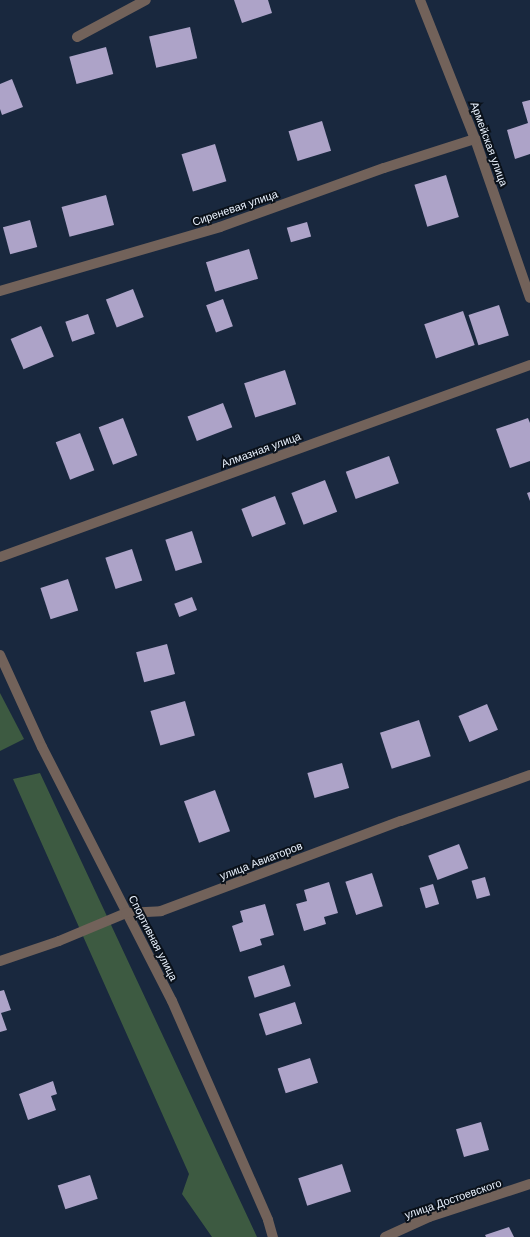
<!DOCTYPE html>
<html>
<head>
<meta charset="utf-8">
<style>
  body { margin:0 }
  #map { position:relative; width:530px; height:1237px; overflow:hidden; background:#19283e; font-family:"DM Sans",sans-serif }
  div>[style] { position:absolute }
  .forest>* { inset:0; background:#3d5a41 }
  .building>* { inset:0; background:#ada3c8; transform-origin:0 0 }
  .minor>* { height:10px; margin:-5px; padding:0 5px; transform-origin:5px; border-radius:5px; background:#72625a }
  span { translate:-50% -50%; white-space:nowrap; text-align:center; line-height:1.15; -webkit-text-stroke:4px #0a111a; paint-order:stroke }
  .street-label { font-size:11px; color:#ebf3ff }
</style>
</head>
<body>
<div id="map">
  <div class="forest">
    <i style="clip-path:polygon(0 693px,24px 739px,0 751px)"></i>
    <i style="clip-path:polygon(40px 773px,257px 1237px,212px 1237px,182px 1194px,189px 1174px,13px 779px)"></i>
  </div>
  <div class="building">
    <i style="clip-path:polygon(234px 0,268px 0,272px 13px,242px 23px)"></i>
    <i style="left:190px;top:27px;width:32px;height:42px;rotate:77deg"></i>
    <i style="left:106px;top:47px;width:28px;height:38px;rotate:75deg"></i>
    <i style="clip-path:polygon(12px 79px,23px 107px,2px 115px,0 109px,0 84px)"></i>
    <i style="clip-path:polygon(530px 100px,530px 154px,515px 159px,507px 130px,528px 123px,522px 102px)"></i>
    <i style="left:322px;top:121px;width:31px;height:35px;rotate:73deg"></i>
    <i style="left:215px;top:144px;width:39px;height:35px;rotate:73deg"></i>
    <i style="left:446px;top:175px;width:44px;height:33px;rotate:73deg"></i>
    <i style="left:106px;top:195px;width:31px;height:46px;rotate:75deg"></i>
    <i style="left:30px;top:220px;width:28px;height:28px;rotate:75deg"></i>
    <i style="left:307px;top:222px;width:15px;height:21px;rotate:74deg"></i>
    <i style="left:249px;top:249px;width:31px;height:45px;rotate:73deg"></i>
    <i style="left:133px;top:289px;width:30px;height:29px;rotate:69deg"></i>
    <i style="left:223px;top:299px;width:29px;height:18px;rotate:70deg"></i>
    <i style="left:499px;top:305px;width:32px;height:32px;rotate:72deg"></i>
    <i style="left:463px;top:311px;width:36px;height:41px;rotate:71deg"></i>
    <i style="left:88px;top:314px;width:21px;height:24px;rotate:71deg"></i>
    <i style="left:41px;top:326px;width:33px;height:33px;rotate:67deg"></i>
    <i style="left:285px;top:370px;width:36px;height:43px;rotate:72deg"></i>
    <i style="left:223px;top:403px;width:26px;height:38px;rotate:69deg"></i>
    <i style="left:123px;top:418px;width:40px;height:26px;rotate:69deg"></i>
    <i style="clip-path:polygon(528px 418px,530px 423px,530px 461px,510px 468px,496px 429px)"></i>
    <i style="left:80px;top:433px;width:40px;height:26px;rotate:69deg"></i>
    <i style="left:389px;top:456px;width:29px;height:46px;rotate:70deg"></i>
    <i style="left:325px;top:480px;width:34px;height:36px;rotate:69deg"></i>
    <i style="clip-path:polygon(530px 492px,530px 501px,527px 493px)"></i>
    <i style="left:275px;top:496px;width:30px;height:36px;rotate:69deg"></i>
    <i style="left:192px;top:531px;width:33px;height:28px;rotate:72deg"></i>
    <i style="left:132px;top:549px;width:33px;height:28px;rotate:72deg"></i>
    <i style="left:68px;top:579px;width:33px;height:29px;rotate:72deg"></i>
    <i style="left:192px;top:597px;width:14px;height:19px;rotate:69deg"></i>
    <i style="left:167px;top:644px;width:31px;height:32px;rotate:75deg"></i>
    <i style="left:185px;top:701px;width:36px;height:36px;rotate:74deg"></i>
    <i style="left:487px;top:704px;width:28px;height:31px;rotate:67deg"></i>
    <i style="left:419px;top:720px;width:38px;height:41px;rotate:72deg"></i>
    <i style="left:342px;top:763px;width:26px;height:36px;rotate:74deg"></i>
    <i style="left:215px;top:790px;width:44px;height:33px;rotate:70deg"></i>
    <i style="left:459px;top:844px;width:26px;height:33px;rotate:69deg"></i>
    <i style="left:372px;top:873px;width:35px;height:28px;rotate:72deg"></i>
    <i style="left:485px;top:877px;width:19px;height:14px;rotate:74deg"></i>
    <i style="clip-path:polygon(329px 882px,338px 913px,324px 917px,326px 924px,304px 931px,296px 904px,307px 901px,304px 890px)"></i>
    <i style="left:433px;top:884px;width:21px;height:14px;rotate:73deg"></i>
    <i style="clip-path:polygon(265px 904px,274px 935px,260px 939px,262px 945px,240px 952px,232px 926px,243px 922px,240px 911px)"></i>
    <i style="left:284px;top:965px;width:22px;height:38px;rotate:72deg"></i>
    <i style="clip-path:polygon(4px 990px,11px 1010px,1px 1013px,7px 1030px,0 1032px,0 991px)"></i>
    <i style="left:295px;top:1002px;width:23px;height:38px;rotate:72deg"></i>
    <i style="left:310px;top:1058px;width:26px;height:34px;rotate:72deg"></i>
    <i style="clip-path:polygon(53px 1081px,57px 1094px,51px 1096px,56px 1110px,28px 1120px,19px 1094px)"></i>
    <i style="left:481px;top:1122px;width:29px;height:26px;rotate:74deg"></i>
    <i style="left:342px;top:1164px;width:29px;height:46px;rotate:72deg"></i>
    <i style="left:90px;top:1175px;width:25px;height:34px;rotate:72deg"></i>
    <i style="clip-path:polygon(509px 1227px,514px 1237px,486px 1237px,485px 1235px)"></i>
  </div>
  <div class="minor">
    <i style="left:420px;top:0;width:149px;rotate:68.4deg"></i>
    <i style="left:475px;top:139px;width:168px;rotate:70.9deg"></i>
    <i style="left:77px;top:37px;width:78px;rotate:-28.2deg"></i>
    <i style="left:0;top:291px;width:229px;rotate:-16.2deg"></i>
    <i style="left:220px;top:227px;width:174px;rotate:-19.8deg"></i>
    <i style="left:384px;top:168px;width:96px;rotate:-17.7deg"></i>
    <i style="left:0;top:557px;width:564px;rotate:-19.91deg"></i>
    <i style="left:0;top:655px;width:101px;rotate:65.5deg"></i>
    <i style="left:42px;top:747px;width:285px;rotate:62.9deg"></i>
    <i style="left:172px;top:1001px;width:239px;rotate:66.3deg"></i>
    <i style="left:268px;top:1220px;width:18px;rotate:74deg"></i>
    <i style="left:0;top:961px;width:62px;rotate:-18.7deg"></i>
    <i style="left:59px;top:941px;width:73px;rotate:-22.7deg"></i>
    <i style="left:126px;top:913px;width:35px;rotate:-3deg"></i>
    <i style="left:161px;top:911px;width:256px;rotate:-20.6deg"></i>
    <i style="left:401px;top:821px;width:137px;rotate:-19.6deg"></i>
    <i style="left:385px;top:1237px;width:48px;rotate:-24.4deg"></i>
    <i style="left:429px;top:1217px;width:106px;rotate:-18.1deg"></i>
  </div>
  <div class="street-label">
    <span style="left:489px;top:144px;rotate:70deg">Армейская улица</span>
    <span style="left:235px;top:208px;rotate:-19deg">Сиреневая улица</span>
    <span style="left:261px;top:450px;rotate:-20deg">Алмазная улица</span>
    <span style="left:261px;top:861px;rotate:-21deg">улица Авиаторов</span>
    <span style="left:153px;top:938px;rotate:63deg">Спортивная улица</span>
    <span style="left:453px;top:1199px;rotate:-19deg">улица Достоевского</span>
  </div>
</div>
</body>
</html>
